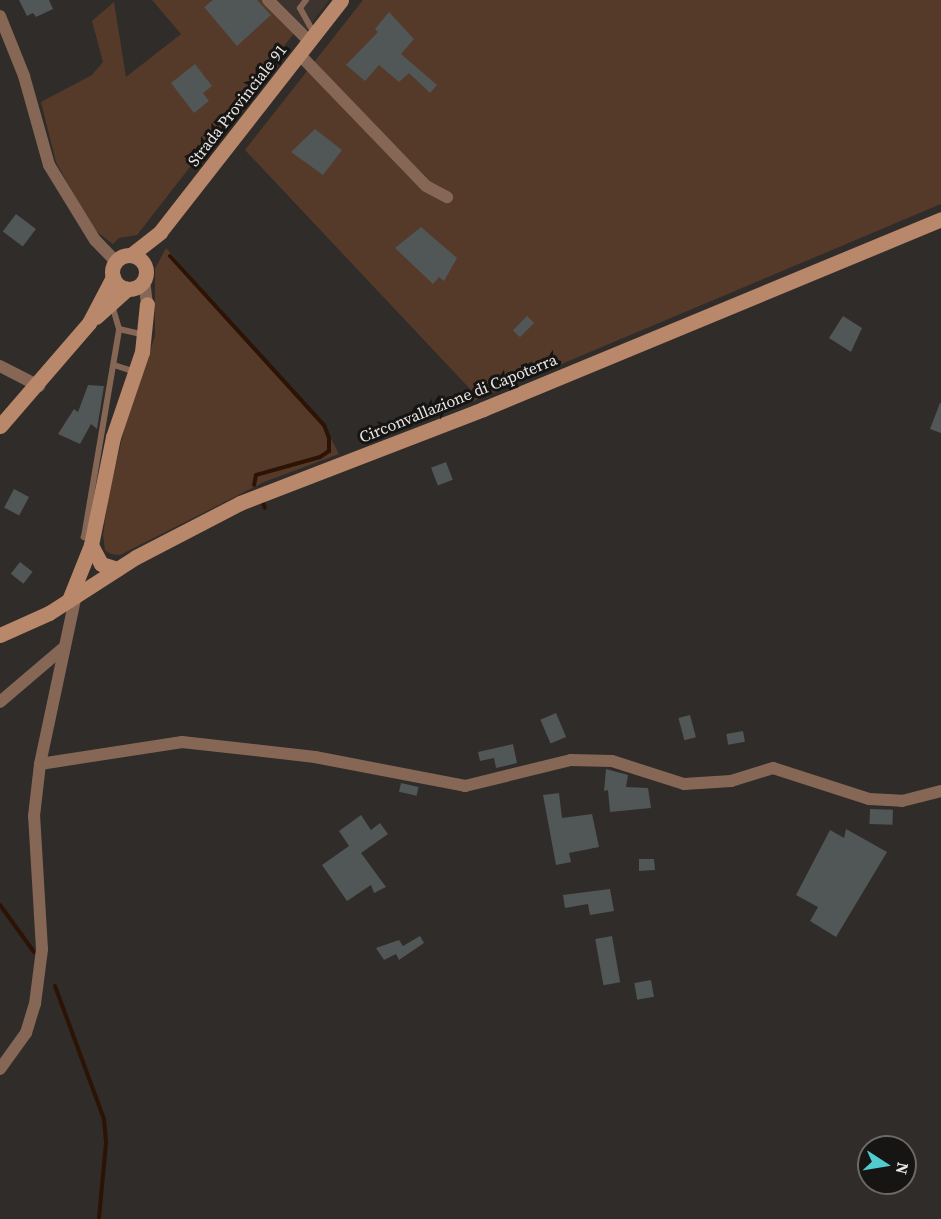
<!DOCTYPE html>
<html>
<head>
<meta charset="utf-8">
<style>
  body { margin:0 }
  #map { position:relative; width:941px; height:1219px; overflow:hidden; background:#302c2a; font-family:"Source Serif 4",serif }
  div>[style] { position:absolute }
  .built>* { inset:0; background:#3d342f }
  .green>* { inset:0; background:#553a2a }
  .stream>* { height:4px; margin:-2px; padding:0 2px; transform-origin:2px; border-radius:2px; background:#2c1304 }
  .building>* { inset:0; background:#515656; transform-origin:0 0 }
  .lane>* { height:6px; margin:-3px; padding:0 3px; transform-origin:3px; border-radius:3px; background:#866755 }
  .street>* { height:12px; margin:-6px; padding:0 6px; transform-origin:6px; border-radius:6px; background:#866755 }
  .secondary>* { height:15px; margin:-7.5px; padding:0 7.5px; transform-origin:7.5px; border-radius:7.5px; background:#b9876a }
  .secondary>.ring { margin:-7.5px; padding:0; box-sizing:content-box; background:none; border:15px solid #b9876a; border-radius:50% }
  span { translate:-50% -50%; white-space:nowrap; text-align:center; line-height:1.15; -webkit-text-stroke:6px #161514; paint-order:stroke }
  .street-label { font-size:16px; color:#e9e7e5 }
  .north { position:absolute; left:857px; top:1135px; width:60px; height:60px; box-sizing:border-box; background:#161514; border:2px solid #6a6968; border-radius:50%; rotate:102deg; font-size:16px; font-weight:700; line-height:24px; text-align:center; color:#e9e7e5 }
  .north::after { content:''; display:block; margin:auto; width:21px; height:27px; background:#52cdcf; clip-path:polygon(50% 0,100% 100%,50% 72%,0 100%) }
</style>
</head>
<body>
<div id="map">
  <div class="built">
    <i style="clip-path:polygon(273px 0,329px 0,306px 31px)"></i>
  </div>
  <div class="green">
    <i style="clip-path:polygon(152px 0,273px 0,299px 27px,137px 235px,119px 238px,113px 244px,93px 229px,56px 162px,41px 102px,92px 75px,103px 62px,92px 21px,114px 2px,126px 77px,181px 34px)"></i>
    <i style="clip-path:polygon(363px 0,941px 0,941px 204px,469px 403px,471px 390px,245px 150px)"></i>
    <i style="clip-path:polygon(166px 248px,324px 425px,339px 454px,264px 482px,120px 555px,111px 554px,105px 550px,103px 535px,108px 498px,124px 430px,155px 336px,155px 269px)"></i>
  </div>
  <div class="stream">
    <i style="left:170px;top:256px;width:229px;rotate:47.7deg"></i>
    <i style="left:324px;top:425px;width:14px;rotate:69deg"></i>
    <i style="left:329px;top:438px;width:13px;rotate:90deg"></i>
    <i style="left:329px;top:451px;width:11px;rotate:146deg"></i>
    <i style="left:320px;top:457px;width:66px;rotate:164.3deg"></i>
    <i style="left:256px;top:475px;width:10px;rotate:101deg"></i>
    <i style="left:263px;top:503px;width:5px;rotate:68deg"></i>
    <i style="left:0;top:905px;width:58px;rotate:54.1deg"></i>
    <i style="left:55px;top:986px;width:142px;rotate:69.8deg"></i>
    <i style="left:104px;top:1119px;width:24px;rotate:85deg"></i>
    <i style="left:106px;top:1143px;width:76px;rotate:95.3deg"></i>
  </div>
  <div class="building">
    <i style="clip-path:polygon(19px 0,49px 0,53px 9px,36px 17px,33px 13px,27px 16px)"></i>
    <i style="clip-path:polygon(213px 0,257px 0,271px 15px,237px 46px,204px 7px)"></i>
    <i style="clip-path:polygon(389px 12px,414px 39px,401px 54px,437px 85px,430px 93px,409px 73px,399px 82px,379px 65px,365px 81px,346px 65px,378px 32px,375px 29px)"></i>
    <i style="clip-path:polygon(195px 64px,212px 86px,203px 93px,209px 101px,194px 113px,171px 83px)"></i>
    <i style="clip-path:polygon(315px 129px,342px 150px,323px 175px,291px 152px)"></i>
    <i style="left:16px;top:214px;width:25px;height:22px;rotate:37deg"></i>
    <i style="clip-path:polygon(421px 227px,457px 258px,444px 281px,439px 277px,433px 284px,395px 248px)"></i>
    <i style="left:527px;top:316px;width:10px;height:20px;rotate:45deg"></i>
    <i style="clip-path:polygon(843px 316px,862px 328px,851px 352px,829px 338px)"></i>
    <i style="clip-path:polygon(88px 385px,104px 386px,97px 429px,91px 424px,80px 444px,58px 434px,74px 409px,78px 412px)"></i>
    <i style="clip-path:polygon(940px 403px,941px 403px,941px 433px,930px 429px)"></i>
    <i style="left:446px;top:462px;width:19px;height:16px;rotate:69deg"></i>
    <i style="left:14px;top:489px;width:17px;height:21px;rotate:28deg"></i>
    <i style="left:20px;top:562px;width:16px;height:15px;rotate:38deg"></i>
    <i style="left:556px;top:713px;width:26px;height:17px;rotate:67deg"></i>
    <i style="left:690px;top:715px;width:23px;height:12px;rotate:75deg"></i>
    <i style="left:743px;top:731px;width:11px;height:17px;rotate:80deg"></i>
    <i style="clip-path:polygon(513px 744px,517px 763px,496px 768px,494px 758px,480px 761px,478px 752px)"></i>
    <i style="clip-path:polygon(606px 769px,628px 775px,626px 787px,648px 788px,651px 808px,610px 812px,608px 790px,604px 791px)"></i>
    <i style="left:401px;top:783px;width:18px;height:9px;rotate:13deg"></i>
    <i style="clip-path:polygon(559px 793px,562px 818px,592px 814px,599px 847px,569px 853px,571px 862px,556px 865px,543px 795px)"></i>
    <i style="left:870px;top:809px;width:23px;height:15px;rotate:2deg"></i>
    <i style="clip-path:polygon(361px 815px,371px 830px,380px 823px,388px 834px,361px 853px,386px 887px,374px 893px,371px 885px,347px 901px,322px 865px,349px 846px,339px 831px)"></i>
    <i style="clip-path:polygon(846px 829px,887px 852px,836px 937px,810px 921px,818px 907px,796px 895px,830px 830px,844px 838px)"></i>
    <i style="clip-path:polygon(639px 859px,654px 859px,655px 870px,639px 871px)"></i>
    <i style="clip-path:polygon(610px 889px,614px 911px,590px 915px,588px 904px,565px 908px,563px 895px)"></i>
    <i style="clip-path:polygon(420px 936px,424px 943px,399px 960px,396px 954px,384px 960px,376px 948px,399px 940px,403px 946px)"></i>
    <i style="left:612px;top:936px;width:47px;height:17px;rotate:80deg"></i>
    <i style="left:651px;top:980px;width:17px;height:17px;rotate:80deg"></i>
  </div>
  <div class="lane">
    <i style="left:306px;top:0;width:10px;rotate:127deg"></i>
    <i style="left:300px;top:8px;width:29px;rotate:61deg"></i>
    <i style="left:119px;top:329px;width:26px;rotate:13deg"></i>
    <i style="left:114px;top:365px;width:23px;rotate:18deg"></i>
    <i style="left:91px;top:540px;width:8px;rotate:-157deg"></i>
    <i style="left:84px;top:537px;width:211px;rotate:-80.4deg"></i>
    <i style="left:119px;top:329px;width:25px;rotate:-106deg"></i>
  </div>
  <div class="street">
    <i style="left:268px;top:0;width:58px;rotate:45deg"></i>
    <i style="left:0;top:16px;width:65px;rotate:68.2deg"></i>
    <i style="left:24px;top:76px;width:92px;rotate:74.3deg"></i>
    <i style="left:49px;top:165px;width:88px;rotate:58.5deg"></i>
    <i style="left:95px;top:240px;width:30px;rotate:46deg"></i>
    <i style="left:299px;top:54px;width:183px;rotate:46.1deg"></i>
    <i style="left:426px;top:186px;width:24px;rotate:28deg"></i>
    <i style="left:144px;top:280px;width:24px;rotate:83deg"></i>
    <i style="left:0;top:366px;width:44px;rotate:27.1deg"></i>
    <i style="left:0;top:702px;width:82px;rotate:-40.5deg"></i>
    <i style="left:40px;top:764px;width:144px;rotate:-8.8deg"></i>
    <i style="left:182px;top:742px;width:134px;rotate:6.4deg"></i>
    <i style="left:315px;top:757px;width:153px;rotate:10.9deg"></i>
    <i style="left:465px;top:786px;width:109px;rotate:-13.8deg"></i>
    <i style="left:571px;top:760px;width:41px;rotate:1.4deg"></i>
    <i style="left:612px;top:761px;width:76px;rotate:17.7deg"></i>
    <i style="left:684px;top:784px;width:47px;rotate:-3.7deg"></i>
    <i style="left:731px;top:781px;width:44px;rotate:-17.2deg"></i>
    <i style="left:773px;top:768px;width:101px;rotate:17.9deg"></i>
    <i style="left:869px;top:799px;width:33px;rotate:3deg"></i>
    <i style="left:902px;top:801px;width:40px;rotate:-14.4deg"></i>
    <i style="left:0;top:1069px;width:44px;rotate:-54.2deg"></i>
    <i style="left:26px;top:1033px;width:30px;rotate:-73deg"></i>
    <i style="left:35px;top:1004px;width:55px;rotate:-82.7deg"></i>
    <i style="left:42px;top:949px;width:133px;rotate:-93.4deg"></i>
    <i style="left:34px;top:816px;width:52px;rotate:-83.4deg"></i>
    <i style="left:40px;top:764px;width:173px;rotate:-78deg"></i>
  </div>
  <div class="secondary">
    <i class="ring" style="left:112px;top:255px;width:19px;height:19px"></i>
    <i style="left:131px;top:255px;width:37px;rotate:-38deg"></i>
    <i style="left:160px;top:232px;width:294px;rotate:-52deg"></i>
    <i style="left:96px;top:317px;width:42px;rotate:-42.1deg"></i>
    <i style="left:0;top:426px;width:136px;rotate:-49.2deg"></i>
    <i style="left:89px;top:323px;width:52px;rotate:-62.4deg"></i>
    <i style="left:91px;top:545px;width:21px;rotate:62deg"></i>
    <i style="left:101px;top:564px;width:17px;rotate:17deg"></i>
    <i style="left:69px;top:600px;width:59px;rotate:-68.2deg"></i>
    <i style="left:91px;top:545px;width:110px;rotate:-78.5deg"></i>
    <i style="left:113px;top:437px;width:90px;rotate:-71.2deg"></i>
    <i style="left:142px;top:352px;width:48px;rotate:-84.1deg"></i>
    <i style="left:0;top:635px;width:54px;rotate:-24.2deg"></i>
    <i style="left:49px;top:613px;width:103px;rotate:-32.8deg"></i>
    <i style="left:136px;top:557px;width:117px;rotate:-27.4deg"></i>
    <i style="left:240px;top:503px;width:261px;rotate:-21.1deg"></i>
    <i style="left:483px;top:409px;width:496px;rotate:-22.5deg"></i>
  </div>
  <div class="street-label">
    <span style="left:237px;top:105px;rotate:-52deg">Strada Provinciale 91</span>
    <span style="left:458px;top:398px;rotate:-22deg">Circonvallazione di Capoterra</span>
  </div>
  <div class="north">N</div>
</div>
</body>
</html>
